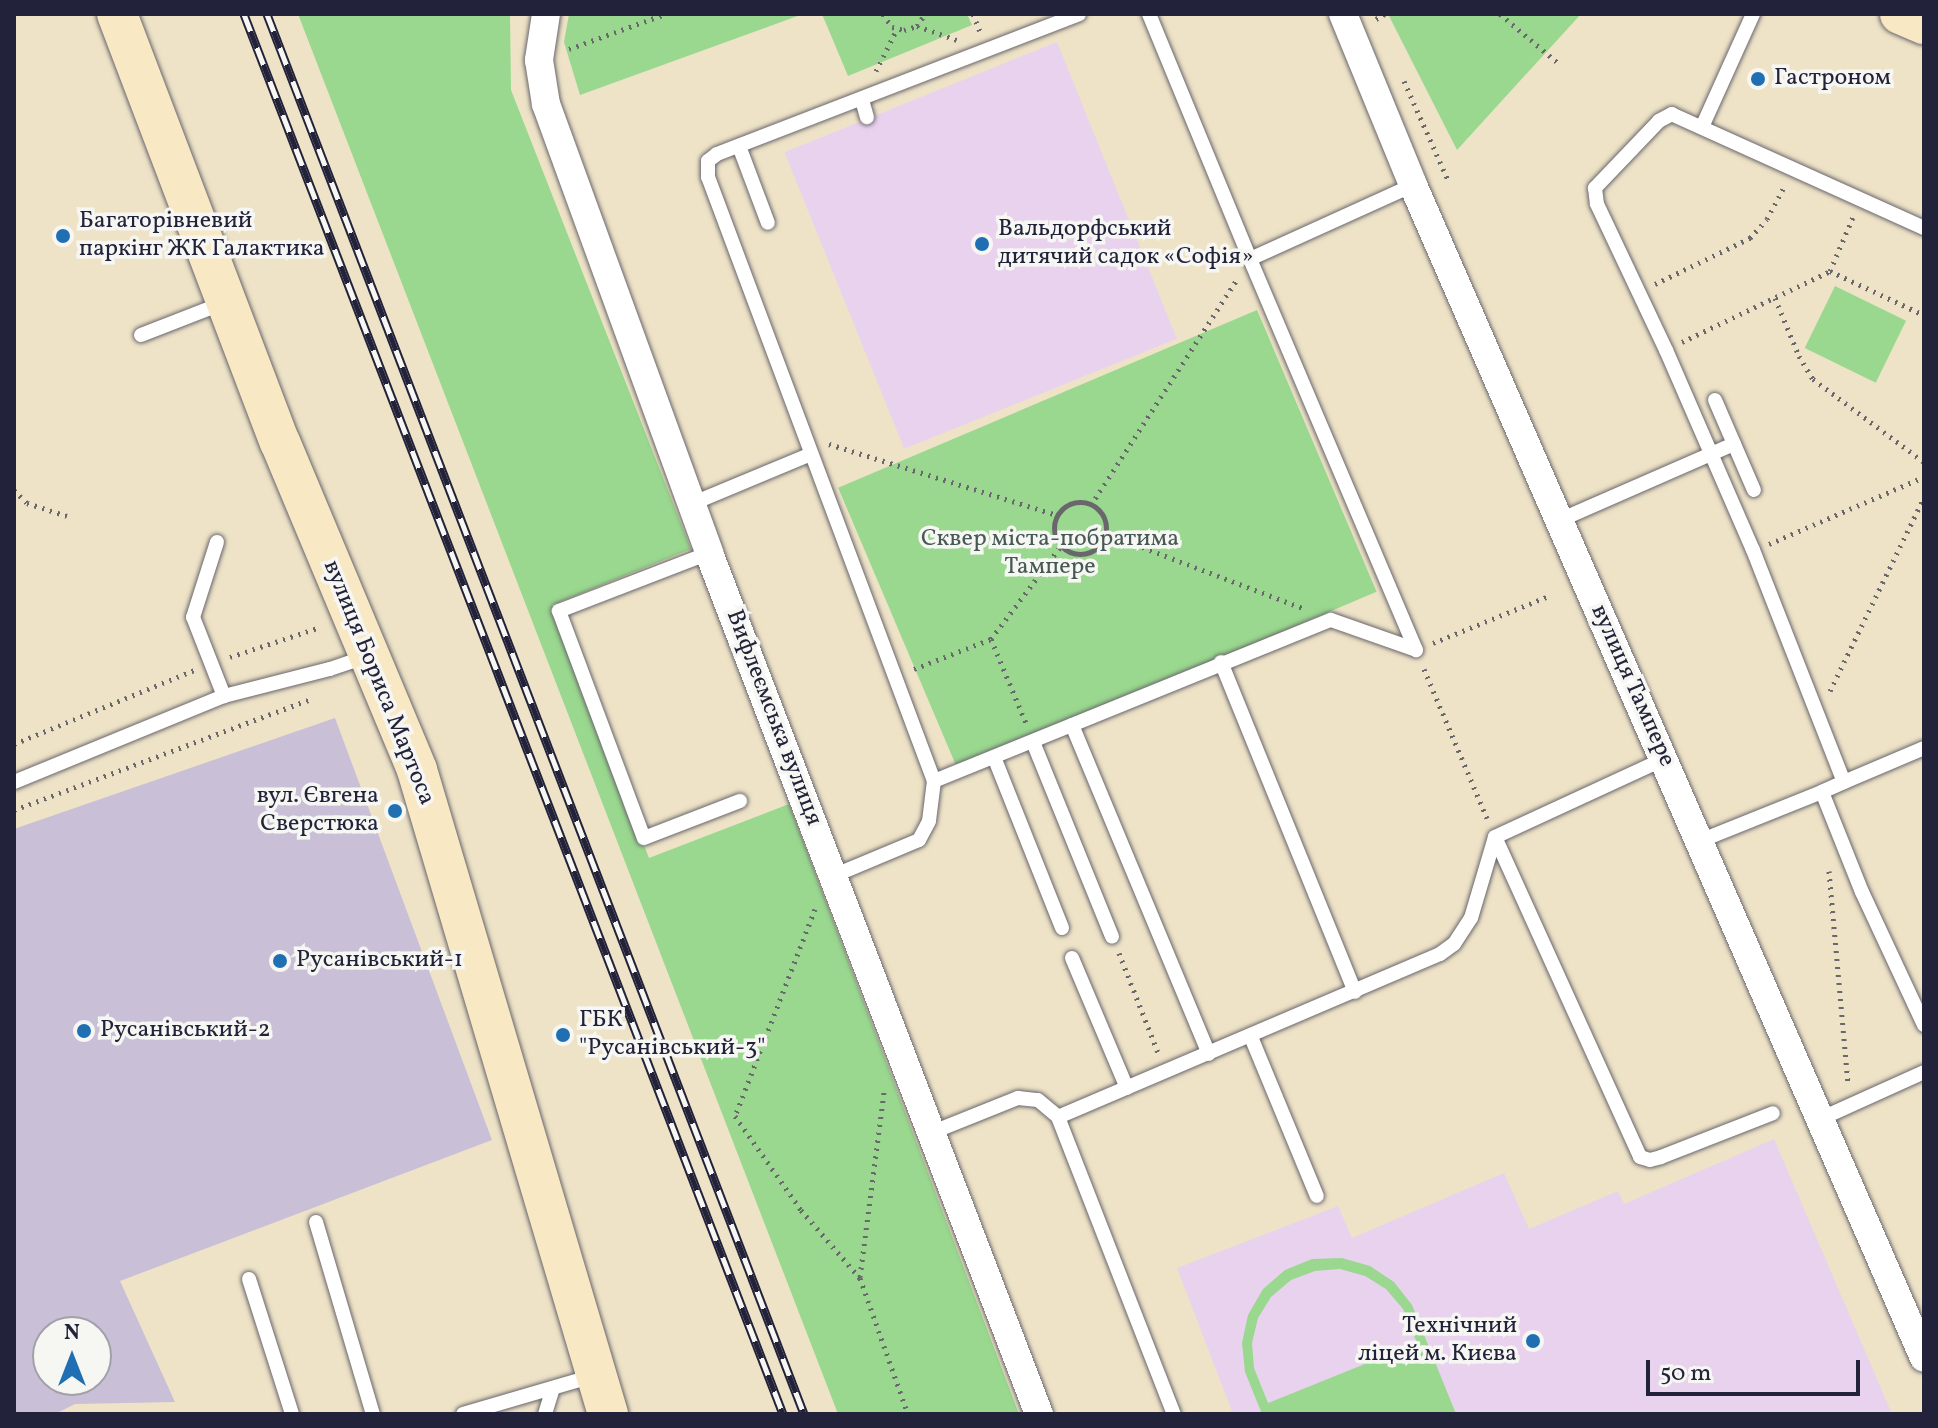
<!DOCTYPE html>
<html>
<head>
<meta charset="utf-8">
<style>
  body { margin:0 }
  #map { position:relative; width:1938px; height:1428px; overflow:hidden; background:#eee3c7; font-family:Vollkorn,serif }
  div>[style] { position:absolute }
  .built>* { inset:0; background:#e9d2ed; transform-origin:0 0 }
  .industrial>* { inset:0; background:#c9bfd7 }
  .green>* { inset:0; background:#99d88e; transform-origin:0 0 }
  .path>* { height:5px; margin-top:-2.5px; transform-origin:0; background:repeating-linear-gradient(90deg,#69666c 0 2px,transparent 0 8px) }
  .path>.ring { margin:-2.5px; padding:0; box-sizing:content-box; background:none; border:5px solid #69666c; border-radius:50% }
  .roads { filter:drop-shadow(0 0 2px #69666c) drop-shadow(0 0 2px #69666c) }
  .service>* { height:14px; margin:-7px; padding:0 7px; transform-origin:7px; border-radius:7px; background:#fff }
  .minor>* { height:28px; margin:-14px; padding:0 14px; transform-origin:14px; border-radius:14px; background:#fff }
  .secondary>* { height:40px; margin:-20px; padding:0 20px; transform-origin:20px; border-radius:20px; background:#f8e8c3 }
  .rail>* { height:9px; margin-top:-4.5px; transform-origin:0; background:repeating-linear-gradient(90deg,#f6f6f2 0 18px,#22223b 0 36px); box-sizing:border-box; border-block:2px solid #22223b }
  .dots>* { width:22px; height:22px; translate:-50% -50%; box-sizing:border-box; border:4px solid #f6f6f2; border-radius:50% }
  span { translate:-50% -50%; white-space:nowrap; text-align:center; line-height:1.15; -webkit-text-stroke:7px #f6f6f2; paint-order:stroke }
  .poi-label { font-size:24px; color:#22223b }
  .left { translate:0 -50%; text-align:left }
  .right { translate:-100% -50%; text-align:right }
  .park-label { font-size:24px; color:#465954 }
  .street-label { font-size:24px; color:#22223b }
  .frame { position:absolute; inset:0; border:16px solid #22223b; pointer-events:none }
  .north { position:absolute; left:32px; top:1316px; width:80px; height:80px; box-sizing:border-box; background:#f6f6f2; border:2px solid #a1a1a9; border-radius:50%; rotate:0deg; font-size:22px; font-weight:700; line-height:32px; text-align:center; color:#22223b }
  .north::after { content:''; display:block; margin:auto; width:28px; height:36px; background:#1f6fb2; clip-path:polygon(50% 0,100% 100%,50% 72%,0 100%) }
  .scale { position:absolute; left:1646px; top:1360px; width:214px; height:36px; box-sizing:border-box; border:4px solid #22223b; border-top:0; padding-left:10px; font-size:24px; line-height:28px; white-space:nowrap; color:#22223b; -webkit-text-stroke:6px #f6f6f2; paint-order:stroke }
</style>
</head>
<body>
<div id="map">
  <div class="built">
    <i style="left:1057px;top:42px;width:320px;height:294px;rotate:68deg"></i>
    <i style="clip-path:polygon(1774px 1139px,1892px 1414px,1233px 1414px,1177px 1268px,1338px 1206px,1352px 1238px,1504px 1173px,1529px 1229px,1618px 1191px,1624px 1204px)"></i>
  </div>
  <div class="industrial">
    <i style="clip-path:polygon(evenodd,335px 718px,492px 1140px,120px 1281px,175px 1402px,75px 1404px,55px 1414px,14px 1414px,14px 829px,335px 718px,48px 1332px,96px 1332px,96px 1380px,48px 1380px,48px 1332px)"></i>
  </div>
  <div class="green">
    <i style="clip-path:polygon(298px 14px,510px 14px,511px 90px,691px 549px,552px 605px,649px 858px,789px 804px,1019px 1414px,838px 1414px)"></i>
    <i style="clip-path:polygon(569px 14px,803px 14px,580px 95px,564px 42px)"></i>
    <i style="clip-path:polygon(822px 14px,967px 14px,972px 25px,848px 76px)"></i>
    <i style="clip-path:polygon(1388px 14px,1581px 14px,1457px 150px)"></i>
    <i style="left:1835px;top:286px;width:79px;height:69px;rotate:26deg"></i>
    <i style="left:1257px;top:310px;width:306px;height:455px;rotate:67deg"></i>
    <i style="clip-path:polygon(evenodd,1342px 1258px,1370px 1266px,1394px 1282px,1412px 1305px,1456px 1414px,1262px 1414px,1245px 1372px,1242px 1343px,1248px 1315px,1263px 1289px,1285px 1270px,1312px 1259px,1342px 1258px,1340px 1269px,1365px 1276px,1386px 1289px,1403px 1309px,1417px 1343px,1268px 1403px,1254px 1368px,1252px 1343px,1258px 1318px,1271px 1297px,1291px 1280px,1315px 1271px,1340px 1269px)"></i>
  </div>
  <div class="path">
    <i style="left:883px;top:14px;width:16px;rotate:55deg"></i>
    <i style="left:892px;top:27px;width:12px;rotate:14deg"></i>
    <i style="left:904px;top:30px;width:14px;rotate:-17deg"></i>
    <i style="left:917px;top:26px;width:14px;rotate:-56deg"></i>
    <i style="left:973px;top:14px;width:18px;rotate:68deg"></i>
    <i style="left:1500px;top:14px;width:75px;rotate:40.1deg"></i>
    <i style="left:1376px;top:19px;width:10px;rotate:-29deg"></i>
    <i style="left:917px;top:26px;width:42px;rotate:19.3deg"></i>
    <i style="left:569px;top:49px;width:102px;rotate:-20deg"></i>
    <i style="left:876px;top:71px;width:47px;rotate:-63.4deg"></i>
    <i style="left:1404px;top:81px;width:111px;rotate:66deg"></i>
    <i style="left:1830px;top:271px;width:59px;rotate:-66.9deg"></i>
    <i style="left:1655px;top:284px;width:106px;rotate:-25.8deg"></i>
    <i style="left:1750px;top:238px;width:25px;rotate:-48deg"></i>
    <i style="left:1767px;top:219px;width:38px;rotate:-62deg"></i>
    <i style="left:1775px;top:298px;width:63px;rotate:67.5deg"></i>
    <i style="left:1799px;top:356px;width:27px;rotate:59deg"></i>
    <i style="left:1813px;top:379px;width:139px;rotate:36.8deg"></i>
    <i style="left:1682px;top:342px;width:164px;rotate:-25.6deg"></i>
    <i style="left:1830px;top:271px;width:104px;rotate:25.1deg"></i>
    <i style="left:829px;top:444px;width:239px;rotate:17.3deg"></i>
    <i style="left:14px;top:490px;width:18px;rotate:45deg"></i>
    <i style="left:27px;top:503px;width:42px;rotate:18deg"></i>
    <i class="ring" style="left:1054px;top:502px;width:47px;height:47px"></i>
    <i style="left:1091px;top:505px;width:267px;rotate:-57.1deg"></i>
    <i style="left:1105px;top:533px;width:211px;rotate:20.8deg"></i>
    <i style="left:1769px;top:544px;width:169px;rotate:-23.4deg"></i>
    <i style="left:991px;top:639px;width:91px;rotate:67.4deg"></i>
    <i style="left:1433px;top:643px;width:127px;rotate:-22.1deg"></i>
    <i style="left:230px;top:657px;width:95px;rotate:-18.4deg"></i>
    <i style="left:914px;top:669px;width:83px;rotate:-21.3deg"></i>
    <i style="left:991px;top:639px;width:116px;rotate:-53deg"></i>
    <i style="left:1424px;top:669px;width:162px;rotate:67.1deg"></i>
    <i style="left:1830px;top:691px;width:216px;rotate:-64.1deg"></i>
    <i style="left:14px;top:744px;width:195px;rotate:-22.3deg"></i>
    <i style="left:14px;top:810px;width:319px;rotate:-20.5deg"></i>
    <i style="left:1829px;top:871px;width:214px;rotate:84.9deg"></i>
    <i style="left:815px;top:909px;width:222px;rotate:111.1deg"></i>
    <i style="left:735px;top:1116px;width:115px;rotate:54.9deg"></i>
    <i style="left:801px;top:1210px;width:90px;rotate:49.1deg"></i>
    <i style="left:860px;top:1278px;width:144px;rotate:70.6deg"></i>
    <i style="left:1119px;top:953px;width:110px;rotate:68.6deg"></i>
    <i style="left:860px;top:1277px;width:186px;rotate:-82.6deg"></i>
  </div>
  <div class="roads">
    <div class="service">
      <i style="left:1149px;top:14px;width:265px;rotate:67.6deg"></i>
      <i style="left:1250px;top:259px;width:179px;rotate:-24.4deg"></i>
      <i style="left:862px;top:100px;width:18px;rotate:74deg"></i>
      <i style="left:1702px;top:127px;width:124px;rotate:-65.7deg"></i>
      <i style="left:739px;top:146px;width:82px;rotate:69.4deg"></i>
      <i style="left:1924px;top:228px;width:277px;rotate:-155.7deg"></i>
      <i style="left:1672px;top:114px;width:15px;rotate:152deg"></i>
      <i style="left:1659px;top:121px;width:93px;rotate:133.7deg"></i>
      <i style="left:1595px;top:188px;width:16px;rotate:83deg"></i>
      <i style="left:1597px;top:204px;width:161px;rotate:64.7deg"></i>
      <i style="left:1666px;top:350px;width:218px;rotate:66.5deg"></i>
      <i style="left:1753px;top:550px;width:249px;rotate:68.6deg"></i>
      <i style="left:1844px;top:782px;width:87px;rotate:-23deg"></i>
      <i style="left:1250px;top:259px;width:425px;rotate:67deg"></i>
      <i style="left:141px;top:335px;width:91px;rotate:-21.2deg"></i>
      <i style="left:1715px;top:400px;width:98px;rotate:66.6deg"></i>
      <i style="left:691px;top:504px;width:130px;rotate:-22.6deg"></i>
      <i style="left:1560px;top:520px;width:190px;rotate:-23.6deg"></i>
      <i style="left:217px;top:542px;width:79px;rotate:107.7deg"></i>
      <i style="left:193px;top:617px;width:85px;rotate:68.6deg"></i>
      <i style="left:709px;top:553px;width:161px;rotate:158.9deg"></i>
      <i style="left:559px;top:611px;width:242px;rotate:69.5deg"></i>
      <i style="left:644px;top:838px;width:103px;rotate:-21.1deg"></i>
      <i style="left:1221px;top:662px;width:356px;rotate:67.9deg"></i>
      <i style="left:1072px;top:725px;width:356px;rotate:67.4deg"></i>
      <i style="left:1033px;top:742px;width:210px;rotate:67.9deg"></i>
      <i style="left:994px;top:757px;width:184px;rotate:68.3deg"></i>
      <i style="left:934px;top:781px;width:428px;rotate:-22.1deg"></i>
      <i style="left:1331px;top:620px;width:90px;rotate:19.4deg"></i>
      <i style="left:14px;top:782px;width:227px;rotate:-22.3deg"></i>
      <i style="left:224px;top:696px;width:109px;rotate:-14.3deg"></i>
      <i style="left:330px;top:669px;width:39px;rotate:-19deg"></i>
      <i style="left:1844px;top:782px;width:24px;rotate:156deg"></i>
      <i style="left:1822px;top:792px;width:108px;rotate:68.2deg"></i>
      <i style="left:1862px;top:892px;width:147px;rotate:65deg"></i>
      <i style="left:1495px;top:837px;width:351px;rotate:65.6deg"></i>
      <i style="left:1640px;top:1157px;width:10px;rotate:17deg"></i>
      <i style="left:1650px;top:1160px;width:11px;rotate:-15deg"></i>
      <i style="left:1661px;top:1157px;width:120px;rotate:-21.4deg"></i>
      <i style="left:1700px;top:841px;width:131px;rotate:-21.9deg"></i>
      <i style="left:833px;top:876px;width:93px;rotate:-22.7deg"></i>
      <i style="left:919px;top:840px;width:21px;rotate:-62deg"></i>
      <i style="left:929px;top:821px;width:40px;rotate:-82.9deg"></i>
      <i style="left:934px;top:781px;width:645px;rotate:-110.51deg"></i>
      <i style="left:708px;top:177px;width:16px;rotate:-90deg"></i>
      <i style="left:708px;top:161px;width:11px;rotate:-38deg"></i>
      <i style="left:717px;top:154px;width:388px;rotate:-21.1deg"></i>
      <i style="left:1072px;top:958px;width:141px;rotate:67.1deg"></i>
      <i style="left:1251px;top:1037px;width:172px;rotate:67.5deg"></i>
      <i style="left:1058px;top:1117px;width:415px;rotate:-23.1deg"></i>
      <i style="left:1440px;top:954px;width:17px;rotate:-36deg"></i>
      <i style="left:1454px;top:944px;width:31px;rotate:-57deg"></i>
      <i style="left:1471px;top:918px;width:84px;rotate:-73.5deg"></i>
      <i style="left:1495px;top:837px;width:186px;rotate:-24.8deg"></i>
      <i style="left:1820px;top:1119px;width:114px;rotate:-24.3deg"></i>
      <i style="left:933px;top:1132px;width:92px;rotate:-21.8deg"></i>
      <i style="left:1018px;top:1098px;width:20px;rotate:6deg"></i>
      <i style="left:1038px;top:1100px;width:26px;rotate:40deg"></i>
      <i style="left:1058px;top:1117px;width:319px;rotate:68.7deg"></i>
      <i style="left:316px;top:1222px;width:200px;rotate:73.5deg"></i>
      <i style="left:249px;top:1279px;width:142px;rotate:72.3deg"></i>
      <i style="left:463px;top:1414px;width:139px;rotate:-16.3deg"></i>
      <i style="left:545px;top:1414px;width:27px;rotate:-73deg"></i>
    </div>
    <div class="minor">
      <i style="left:546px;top:14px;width:47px;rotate:98.7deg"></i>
      <i style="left:539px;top:60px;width:45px;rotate:81deg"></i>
      <i style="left:546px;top:104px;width:478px;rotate:70deg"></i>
      <i style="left:709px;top:553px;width:922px;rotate:69.03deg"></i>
      <i style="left:1343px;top:14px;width:185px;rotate:67.7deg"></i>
      <i style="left:1413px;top:185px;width:1279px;rotate:66.46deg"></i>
    </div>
    <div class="secondary">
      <i style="left:117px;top:14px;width:458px;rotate:69.2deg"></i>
      <i style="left:280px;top:442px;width:355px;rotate:67.3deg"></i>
      <i style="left:417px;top:770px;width:672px;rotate:73.48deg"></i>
      <i style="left:1900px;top:14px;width:26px;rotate:23deg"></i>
    </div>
  </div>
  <div class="rail">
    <i style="left:244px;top:14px;width:1500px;rotate:68.94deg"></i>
    <i style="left:267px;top:14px;width:1499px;rotate:69.01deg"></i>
  </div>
  <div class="dots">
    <i style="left:1758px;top:79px;background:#1f6fb2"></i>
    <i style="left:63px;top:236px;background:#1f6fb2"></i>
    <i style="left:982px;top:244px;background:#1f6fb2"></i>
    <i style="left:395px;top:811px;background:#1f6fb2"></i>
    <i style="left:280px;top:961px;background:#1f6fb2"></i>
    <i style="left:84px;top:1031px;background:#1f6fb2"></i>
    <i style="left:563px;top:1035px;background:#1f6fb2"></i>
    <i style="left:1533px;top:1341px;background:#1f6fb2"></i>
  </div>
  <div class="poi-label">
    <span class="left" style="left:1774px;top:79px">Гастроном</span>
    <span class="left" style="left:79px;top:236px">Багаторівневий<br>паркінг ЖК Галактика</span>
    <span class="left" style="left:998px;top:244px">Вальдорфський<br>дитячий садок «Софія»</span>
    <span class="right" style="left:379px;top:811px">вул. Євгена<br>Сверстюка</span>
    <span class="left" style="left:296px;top:961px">Русанівський-1</span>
    <span class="left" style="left:579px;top:1035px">ГБК<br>"Русанівський-3"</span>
    <span class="left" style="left:100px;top:1031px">Русанівський-2</span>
    <span class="right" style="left:1517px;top:1341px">Технічний<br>ліцей м. Києва</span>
  </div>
  <div class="park-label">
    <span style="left:1050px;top:554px">Сквер міста-побратима<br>Тампере</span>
  </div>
  <div class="street-label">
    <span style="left:378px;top:683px;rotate:68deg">вулиця Бориса Мартоса</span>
    <span style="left:1632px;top:686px;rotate:66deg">вулиця Тампере</span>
    <span style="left:773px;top:718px;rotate:69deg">Вифлеємська вулиця</span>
  </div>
  <div class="frame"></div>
  <div class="north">N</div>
  <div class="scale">50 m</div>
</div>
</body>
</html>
